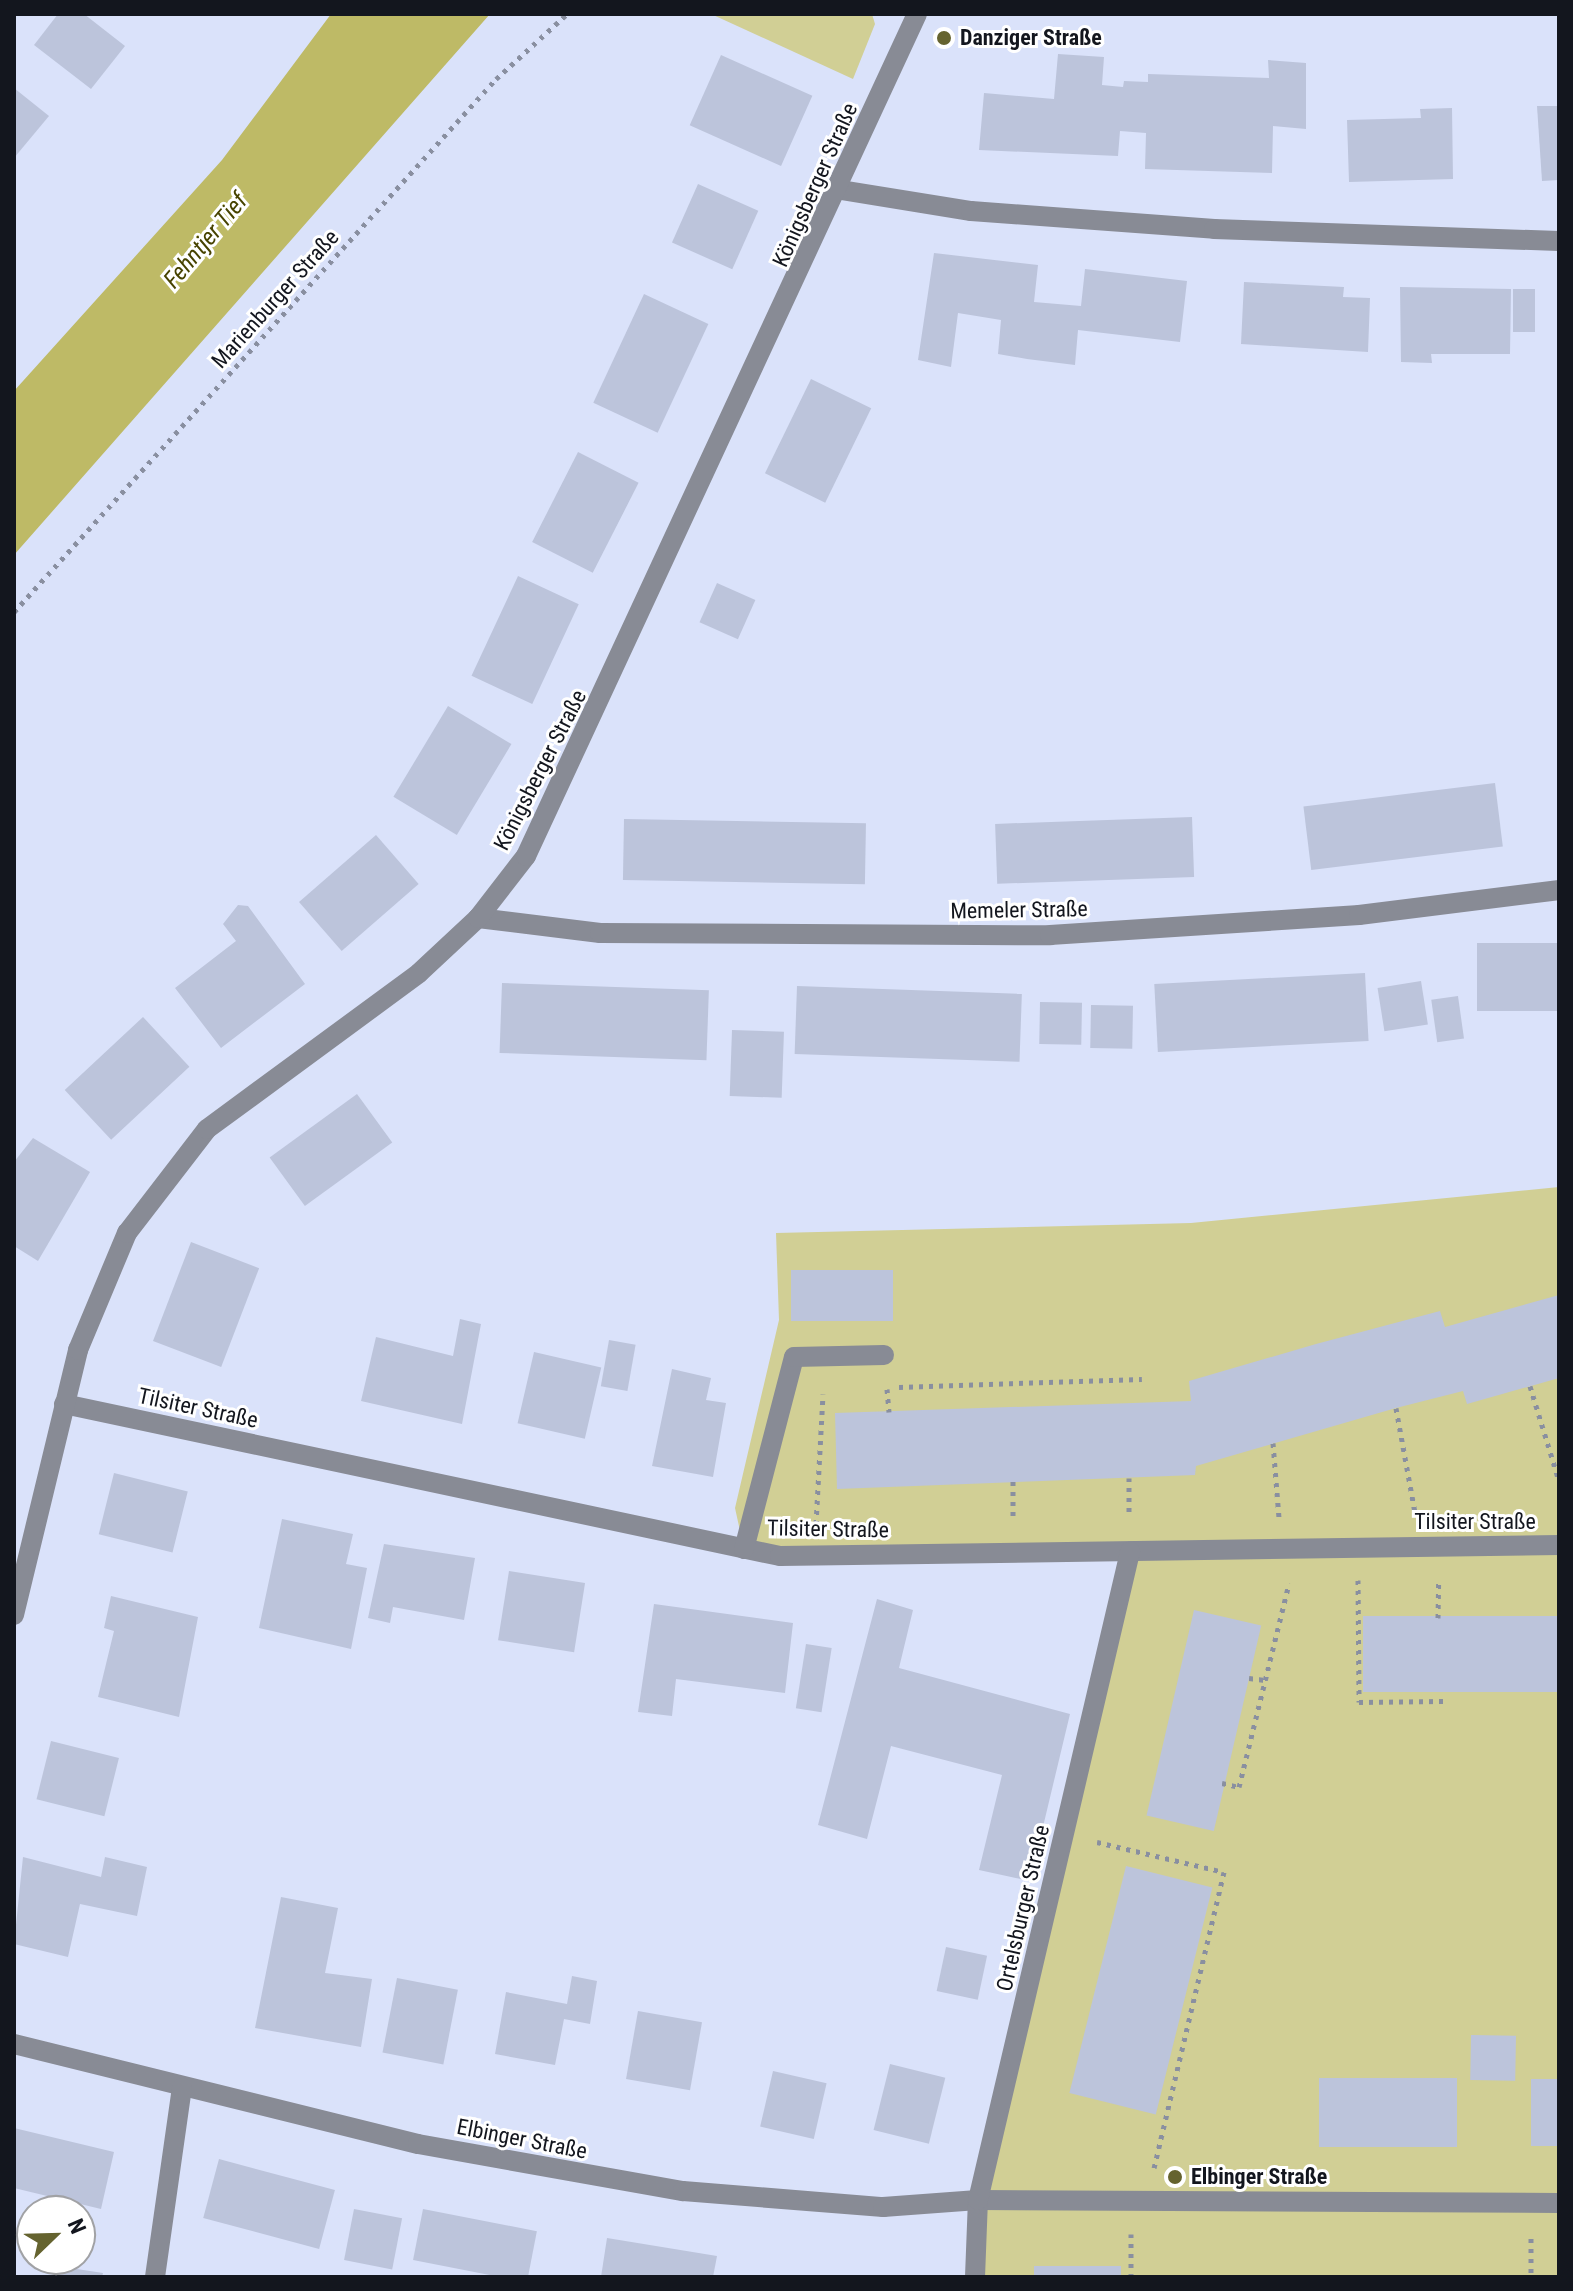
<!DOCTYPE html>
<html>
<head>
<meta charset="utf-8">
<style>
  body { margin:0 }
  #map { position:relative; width:1573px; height:2291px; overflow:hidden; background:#dae2fa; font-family:"Roboto Condensed",sans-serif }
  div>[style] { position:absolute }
  .green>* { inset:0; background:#d1cf95 }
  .water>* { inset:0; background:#beba66 }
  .building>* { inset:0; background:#bcc4db; transform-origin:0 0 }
  .path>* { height:5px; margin-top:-2.5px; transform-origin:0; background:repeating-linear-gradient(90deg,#898fa0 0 4px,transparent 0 10px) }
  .minor>* { height:20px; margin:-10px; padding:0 10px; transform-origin:10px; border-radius:10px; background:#888b95 }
  .dots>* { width:22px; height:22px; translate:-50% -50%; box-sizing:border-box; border:4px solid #fff; border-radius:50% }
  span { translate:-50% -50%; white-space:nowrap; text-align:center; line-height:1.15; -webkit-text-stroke:6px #fff; paint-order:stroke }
  .poi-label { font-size:22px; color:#13161e; font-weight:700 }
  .left { translate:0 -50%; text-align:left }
  .street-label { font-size:22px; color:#13161e }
  .water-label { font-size:24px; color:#474300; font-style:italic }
  .frame { position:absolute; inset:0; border:16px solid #13161e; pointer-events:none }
  .north { position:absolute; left:16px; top:2195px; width:80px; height:80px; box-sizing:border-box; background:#fff; border:2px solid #a1a2a5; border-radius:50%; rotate:67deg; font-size:22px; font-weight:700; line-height:32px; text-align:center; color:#13161e }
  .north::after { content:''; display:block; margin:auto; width:28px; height:36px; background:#65632f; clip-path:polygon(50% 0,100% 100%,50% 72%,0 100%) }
</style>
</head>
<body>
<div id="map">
  <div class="green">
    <i style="clip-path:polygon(711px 14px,872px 14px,875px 24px,853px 79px)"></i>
    <i style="clip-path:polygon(1559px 1187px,1559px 2277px,975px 2277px,978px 2200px,1130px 1552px,744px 1549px,735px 1508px,779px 1320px,776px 1233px,1191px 1223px)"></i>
  </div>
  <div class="water">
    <i style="clip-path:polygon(331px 14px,490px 14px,14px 555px,14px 391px,222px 160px)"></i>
  </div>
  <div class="building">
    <i style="clip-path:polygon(58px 14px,84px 14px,125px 46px,91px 89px,34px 45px)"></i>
    <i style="clip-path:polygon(1058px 54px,1104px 57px,1102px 85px,1123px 87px,1124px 81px,1148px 82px,1148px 74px,1269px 78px,1268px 60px,1306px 63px,1306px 129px,1273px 126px,1272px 173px,1145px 169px,1146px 133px,1120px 131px,1118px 156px,979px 150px,984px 93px,1054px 99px)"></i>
    <i style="left:721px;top:55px;width:100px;height:77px;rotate:24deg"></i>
    <i style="clip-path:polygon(14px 88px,49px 116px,14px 158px)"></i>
    <i style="clip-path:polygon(1537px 106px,1559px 106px,1559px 180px,1542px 181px)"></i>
    <i style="clip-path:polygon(1452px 108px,1453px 179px,1349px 182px,1347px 120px,1421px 118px,1420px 109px)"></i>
    <i style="left:698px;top:184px;width:66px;height:64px;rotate:24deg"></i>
    <i style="clip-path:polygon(934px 253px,1038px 265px,1034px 302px,1081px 306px,1085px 269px,1187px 281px,1180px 342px,1078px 330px,1075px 365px,1027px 359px,998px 354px,1001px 320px,958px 313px,951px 367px,918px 360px)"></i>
    <i style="clip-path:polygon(1244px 282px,1344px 287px,1343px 297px,1370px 298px,1368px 352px,1241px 344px)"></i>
    <i style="clip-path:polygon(1400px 287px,1511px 289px,1510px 354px,1431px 354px,1432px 363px,1401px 362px)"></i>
    <i style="left:1513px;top:289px;width:22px;height:43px"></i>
    <i style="left:644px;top:294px;width:71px;height:120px;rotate:25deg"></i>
    <i style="left:811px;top:379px;width:67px;height:105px;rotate:26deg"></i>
    <i style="left:578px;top:452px;width:68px;height:101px;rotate:27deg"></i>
    <i style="left:518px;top:576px;width:67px;height:110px;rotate:25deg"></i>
    <i style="left:717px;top:583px;width:42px;height:43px;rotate:24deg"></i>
    <i style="left:448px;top:706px;width:74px;height:106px;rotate:31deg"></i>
    <i style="left:1495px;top:783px;width:64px;height:193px;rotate:83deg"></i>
    <i style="left:1192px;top:817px;width:60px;height:197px;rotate:88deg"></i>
    <i style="left:624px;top:819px;width:242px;height:61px;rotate:1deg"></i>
    <i style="left:376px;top:835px;width:65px;height:102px;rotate:49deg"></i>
    <i style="clip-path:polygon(238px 905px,248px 906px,305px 984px,221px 1048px,175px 988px,236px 941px,223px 924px)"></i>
    <i style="left:1559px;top:943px;width:68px;height:82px;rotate:90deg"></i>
    <i style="left:1365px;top:973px;width:68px;height:211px;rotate:87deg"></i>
    <i style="left:1421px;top:981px;width:44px;height:44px;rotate:81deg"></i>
    <i style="left:502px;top:983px;width:207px;height:70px;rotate:2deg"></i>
    <i style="left:797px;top:986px;width:225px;height:68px;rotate:2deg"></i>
    <i style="left:1458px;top:996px;width:43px;height:27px;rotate:82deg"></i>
    <i style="left:1040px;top:1002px;width:42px;height:42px;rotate:1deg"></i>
    <i style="left:1091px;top:1005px;width:42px;height:43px;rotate:1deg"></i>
    <i style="left:143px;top:1017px;width:68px;height:107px;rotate:47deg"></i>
    <i style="left:732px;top:1030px;width:52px;height:66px;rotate:2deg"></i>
    <i style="left:357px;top:1094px;width:60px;height:108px;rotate:54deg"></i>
    <i style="clip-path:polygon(33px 1138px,90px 1172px,38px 1261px,14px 1246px,14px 1162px)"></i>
    <i style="left:191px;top:1242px;width:73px;height:106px;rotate:21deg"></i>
    <i style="left:791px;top:1270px;width:102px;height:51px"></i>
    <i style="clip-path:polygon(1559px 1295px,1559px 1378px,1467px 1404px,1463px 1391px,1396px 1408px,1196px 1466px,1195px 1475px,837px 1489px,835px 1413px,1191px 1401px,1189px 1381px,1316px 1344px,1440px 1311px,1445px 1327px)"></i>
    <i style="clip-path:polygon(460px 1319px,481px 1324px,462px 1424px,361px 1401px,376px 1337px,453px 1356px)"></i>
    <i style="left:609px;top:1340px;width:27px;height:47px;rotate:10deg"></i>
    <i style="left:534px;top:1352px;width:69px;height:73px;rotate:13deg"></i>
    <i style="clip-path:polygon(672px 1369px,711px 1378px,706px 1400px,726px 1403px,713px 1477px,652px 1466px)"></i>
    <i style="left:114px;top:1473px;width:76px;height:63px;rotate:14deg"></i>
    <i style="clip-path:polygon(282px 1519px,353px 1534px,346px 1564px,367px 1568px,351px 1649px,259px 1628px)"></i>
    <i style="clip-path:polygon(384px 1544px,475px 1558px,464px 1620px,393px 1607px,390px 1623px,368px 1618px)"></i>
    <i style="left:509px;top:1571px;width:77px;height:70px;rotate:9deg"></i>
    <i style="clip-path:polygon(111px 1596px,198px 1617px,179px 1717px,98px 1697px,114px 1631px,104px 1628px)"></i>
    <i style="clip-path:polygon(877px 1599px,913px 1610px,899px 1668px,1070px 1714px,1030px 1881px,979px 1870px,1002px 1775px,891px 1746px,867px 1839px,818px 1825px)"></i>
    <i style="clip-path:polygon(654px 1604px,793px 1623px,785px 1693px,676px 1679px,672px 1716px,638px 1712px)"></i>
    <i style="left:1194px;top:1610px;width:69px;height:211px;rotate:13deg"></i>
    <i style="left:1559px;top:1616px;width:76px;height:196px;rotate:90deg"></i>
    <i style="left:806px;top:1644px;width:26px;height:65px;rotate:9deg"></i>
    <i style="left:51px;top:1741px;width:70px;height:60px;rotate:14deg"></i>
    <i style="clip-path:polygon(23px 1857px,101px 1877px,105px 1857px,147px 1867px,137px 1916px,80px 1904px,68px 1957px,14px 1944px)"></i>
    <i style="left:1126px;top:1866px;width:89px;height:234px;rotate:14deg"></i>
    <i style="clip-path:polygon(281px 1897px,338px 1908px,325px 1973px,372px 1979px,361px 2047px,255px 2028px)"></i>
    <i style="left:946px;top:1947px;width:42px;height:45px;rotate:12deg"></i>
    <i style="clip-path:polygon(572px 1976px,597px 1981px,590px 2024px,564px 2019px,555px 2065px,495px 2054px,506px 1992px,567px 2004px)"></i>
    <i style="left:397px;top:1978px;width:62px;height:76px;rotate:11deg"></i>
    <i style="left:638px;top:2011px;width:65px;height:69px;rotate:10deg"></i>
    <i style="left:1471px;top:2035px;width:45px;height:45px;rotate:1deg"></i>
    <i style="left:890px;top:2064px;width:57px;height:68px;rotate:14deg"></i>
    <i style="left:773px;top:2071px;width:55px;height:57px;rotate:13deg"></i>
    <i style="left:1319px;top:2078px;width:138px;height:69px"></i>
    <i style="left:1531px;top:2079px;width:28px;height:67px"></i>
    <i style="clip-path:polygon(14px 2128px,114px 2152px,101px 2209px,14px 2188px)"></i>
    <i style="left:219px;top:2159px;width:120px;height:61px;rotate:15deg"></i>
    <i style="left:354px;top:2209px;width:49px;height:52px;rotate:11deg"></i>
    <i style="left:423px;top:2209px;width:116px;height:52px;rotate:11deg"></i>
    <i style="clip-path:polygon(607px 2238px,717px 2256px,713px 2277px,601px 2277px)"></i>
    <i style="clip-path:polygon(57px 2266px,103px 2273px,102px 2277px,55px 2277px)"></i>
    <i style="left:1034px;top:2266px;width:87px;height:11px"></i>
  </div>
  <div class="path">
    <i style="left:14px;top:612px;width:719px;rotate:-47.88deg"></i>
    <i style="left:496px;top:79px;width:96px;rotate:-42.5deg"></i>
    <i style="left:1530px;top:1386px;width:99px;rotate:73deg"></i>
    <i style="left:899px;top:1387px;width:243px;rotate:-1.9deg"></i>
    <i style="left:887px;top:1389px;width:23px;rotate:85deg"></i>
    <i style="left:1396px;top:1408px;width:107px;rotate:79.7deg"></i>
    <i style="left:1273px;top:1443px;width:75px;rotate:85.4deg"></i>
    <i style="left:1129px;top:1478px;width:39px;rotate:90deg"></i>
    <i style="left:1013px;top:1481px;width:39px;rotate:90deg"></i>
    <i style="left:816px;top:1524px;width:130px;rotate:-86.9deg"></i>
    <i style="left:1358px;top:1580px;width:122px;rotate:89.5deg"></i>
    <i style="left:1359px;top:1702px;width:84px;rotate:-0.7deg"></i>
    <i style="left:1438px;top:1618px;width:39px;rotate:-89deg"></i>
    <i style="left:1249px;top:1678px;width:16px;rotate:7deg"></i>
    <i style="left:1558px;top:1696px;width:1px"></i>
    <i style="left:1222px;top:1783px;width:17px;rotate:13deg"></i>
    <i style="left:1239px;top:1787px;width:210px;rotate:-76.2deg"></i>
    <i style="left:1097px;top:1842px;width:130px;rotate:13.3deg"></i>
    <i style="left:1224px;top:1872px;width:304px;rotate:103.3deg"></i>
    <i style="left:1531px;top:2238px;width:39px;rotate:90deg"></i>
    <i style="left:1131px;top:2277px;width:43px;rotate:-90deg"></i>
  </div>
  <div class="minor">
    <i style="left:841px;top:190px;width:132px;rotate:9.2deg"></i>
    <i style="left:971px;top:211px;width:244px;rotate:4.2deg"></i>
    <i style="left:1214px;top:229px;width:345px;rotate:2deg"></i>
    <i style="left:478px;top:918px;width:123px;rotate:7deg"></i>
    <i style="left:600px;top:933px;width:450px;rotate:0.3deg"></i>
    <i style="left:1050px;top:935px;width:310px;rotate:-3.7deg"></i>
    <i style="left:1359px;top:915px;width:202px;rotate:-7.1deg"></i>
    <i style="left:64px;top:1404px;width:732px;rotate:11.99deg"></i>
    <i style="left:780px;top:1556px;width:779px;rotate:-0.81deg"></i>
    <i style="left:744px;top:1549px;width:198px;rotate:-75.4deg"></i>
    <i style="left:794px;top:1357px;width:90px;rotate:-1.3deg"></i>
    <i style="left:14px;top:1615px;width:273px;rotate:-76.4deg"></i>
    <i style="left:78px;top:1350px;width:127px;rotate:-67.3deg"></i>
    <i style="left:127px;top:1233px;width:131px;rotate:-52.4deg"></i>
    <i style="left:207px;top:1129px;width:263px;rotate:-36.3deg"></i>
    <i style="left:419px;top:973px;width:81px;rotate:-43deg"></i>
    <i style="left:478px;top:918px;width:78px;rotate:-52.3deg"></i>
    <i style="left:526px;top:856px;width:928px;rotate:-65.09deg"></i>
    <i style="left:14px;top:2044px;width:416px;rotate:13.9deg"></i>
    <i style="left:418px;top:2144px;width:269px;rotate:10.1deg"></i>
    <i style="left:683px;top:2191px;width:201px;rotate:4.6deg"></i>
    <i style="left:883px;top:2207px;width:95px;rotate:-4.2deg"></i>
    <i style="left:978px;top:2200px;width:581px;rotate:0.3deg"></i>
    <i style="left:155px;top:2277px;width:191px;rotate:-81.9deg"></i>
    <i style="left:975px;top:2277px;width:77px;rotate:-87.8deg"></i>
    <i style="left:978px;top:2200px;width:666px;rotate:-76.8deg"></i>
  </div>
  <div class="dots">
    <i style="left:944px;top:38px;background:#65632f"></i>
    <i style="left:1175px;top:2177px;background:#65632f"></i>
  </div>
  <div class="poi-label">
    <span class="left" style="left:960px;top:38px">Danziger Straße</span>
    <span class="left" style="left:1191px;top:2177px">Elbinger Straße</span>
  </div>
  <div class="street-label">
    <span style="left:815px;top:185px;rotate:-66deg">Königsberger Straße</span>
    <span style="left:275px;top:299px;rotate:-48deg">Marienburger Straße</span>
    <span style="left:540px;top:770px;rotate:-63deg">Königsberger Straße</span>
    <span style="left:1019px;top:910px;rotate:-1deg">Memeler Straße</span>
    <span style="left:198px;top:1408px;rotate:12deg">Tilsiter Straße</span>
    <span style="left:1475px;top:1522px">Tilsiter Straße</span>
    <span style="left:828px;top:1529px;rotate:1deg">Tilsiter Straße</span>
    <span style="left:1023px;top:1908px;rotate:-77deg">Ortelsburger Straße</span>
    <span style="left:522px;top:2139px;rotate:11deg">Elbinger Straße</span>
  </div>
  <div class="water-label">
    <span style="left:206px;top:241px;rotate:-50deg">Fehntjer Tief</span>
  </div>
  <div class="frame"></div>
  <div class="north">N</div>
</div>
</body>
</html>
